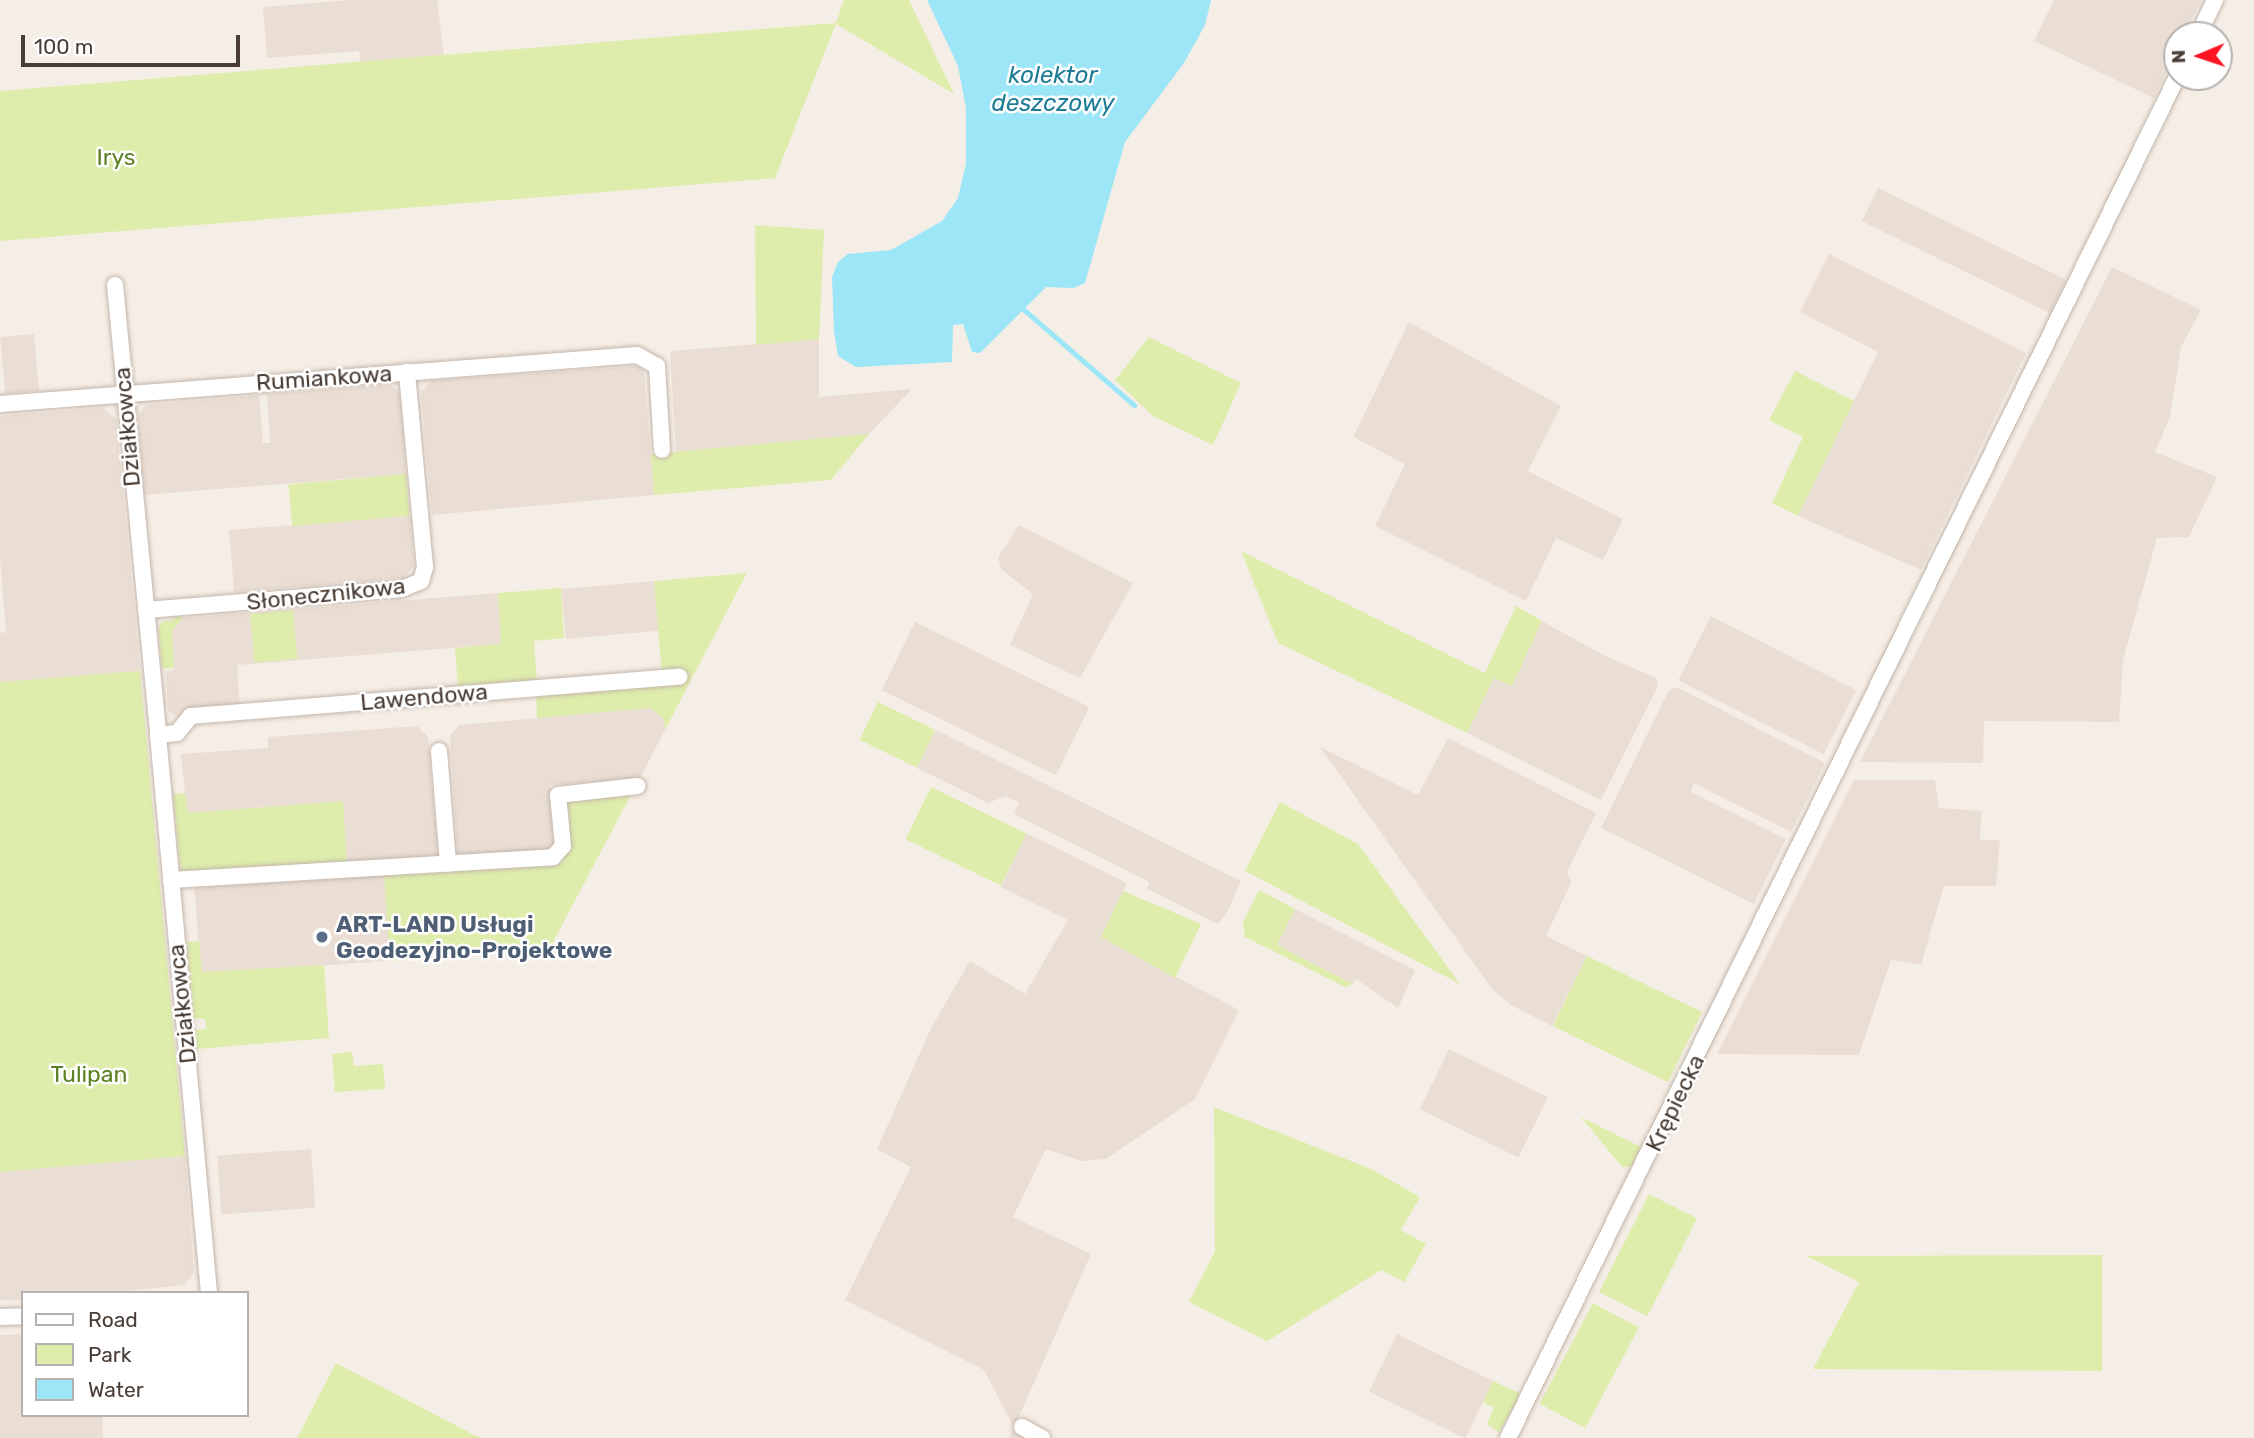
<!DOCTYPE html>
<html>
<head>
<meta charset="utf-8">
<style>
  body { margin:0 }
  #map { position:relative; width:2254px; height:1438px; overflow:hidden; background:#f5eee7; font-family:Rubik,sans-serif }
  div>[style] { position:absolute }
  .residential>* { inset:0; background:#eaded4; transform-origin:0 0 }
  .green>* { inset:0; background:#deedac; transform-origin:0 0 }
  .water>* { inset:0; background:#9de6f8 }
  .stream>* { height:4.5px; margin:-2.25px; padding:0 2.25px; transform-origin:2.25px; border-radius:2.25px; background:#9de6f8 }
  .roads { filter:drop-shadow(0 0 2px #c5b6ab) drop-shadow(0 0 2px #c5b6ab) }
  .minor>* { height:16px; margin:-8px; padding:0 8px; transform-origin:8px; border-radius:8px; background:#fff }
  .dots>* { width:19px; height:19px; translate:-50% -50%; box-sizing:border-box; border:4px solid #fff; border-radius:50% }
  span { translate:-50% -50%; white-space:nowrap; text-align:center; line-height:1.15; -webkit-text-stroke:5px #fff; paint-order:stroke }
  .park-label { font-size:23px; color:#5a8122 }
  .street-label { font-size:23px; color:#493d35 }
  .service-label { font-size:23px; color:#4e5e75; font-weight:700 }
  .left { translate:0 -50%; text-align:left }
  .water-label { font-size:24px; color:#1e7c95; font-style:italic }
  .legend { position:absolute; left:21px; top:1291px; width:228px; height:126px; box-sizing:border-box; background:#fff; border:2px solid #b6b1ae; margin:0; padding:9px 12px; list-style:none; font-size:21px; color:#493d35 }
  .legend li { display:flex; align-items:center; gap:14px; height:35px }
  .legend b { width:35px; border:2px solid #b6b1ae }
  .north { position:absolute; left:2163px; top:21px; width:70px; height:70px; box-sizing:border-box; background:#fff; border:2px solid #b6b1ae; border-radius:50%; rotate:268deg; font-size:19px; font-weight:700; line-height:28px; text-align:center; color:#493d35 }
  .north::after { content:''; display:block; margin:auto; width:24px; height:32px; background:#ff1422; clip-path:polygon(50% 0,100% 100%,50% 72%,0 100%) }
  .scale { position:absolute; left:21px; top:35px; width:219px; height:32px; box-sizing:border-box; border:4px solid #493d35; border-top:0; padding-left:9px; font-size:21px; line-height:24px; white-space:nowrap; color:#493d35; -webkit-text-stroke:5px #fff; paint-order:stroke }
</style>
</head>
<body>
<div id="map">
  <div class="residential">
    <i style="clip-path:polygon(351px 0,437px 0,444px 56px,361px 63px,359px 51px,267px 58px,263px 7px)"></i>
    <i style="clip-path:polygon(2054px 0,2201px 0,2184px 35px,2177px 35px,2177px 50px,2154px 98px,2034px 41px)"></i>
    <i style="left:1878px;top:188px;width:210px;height:37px;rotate:26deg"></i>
    <i style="clip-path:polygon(1829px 254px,2026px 353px,1921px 570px,1798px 516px,1878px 352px,1800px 312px)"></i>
    <i style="clip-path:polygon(2112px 267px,2201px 310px,2181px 347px,2170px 417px,2155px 452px,2217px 477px,2189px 537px,2157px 538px,2123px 660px,2119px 722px,1984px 721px,1983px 763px,1860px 762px)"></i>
    <i style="clip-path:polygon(1409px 322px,1561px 406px,1528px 471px,1623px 519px,1603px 560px,1556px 538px,1526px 601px,1375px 526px,1405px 464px,1353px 437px)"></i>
    <i style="left:34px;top:334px;width:57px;height:34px;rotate:85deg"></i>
    <i style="clip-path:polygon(819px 339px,819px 397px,912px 389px,869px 434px,676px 452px,670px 351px)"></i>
    <i style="clip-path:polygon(637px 366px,644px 371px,654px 495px,432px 515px,421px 392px,431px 381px)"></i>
    <i style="clip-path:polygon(390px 385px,400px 394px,406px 474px,144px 495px,138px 415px,146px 405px,259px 395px,263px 443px,270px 443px,267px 394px)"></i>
    <i style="clip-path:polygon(103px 408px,116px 419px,140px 671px,0 682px,0 633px,6px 632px,0 560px,0 416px)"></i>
    <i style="clip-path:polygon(410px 516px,414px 566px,404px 578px,234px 592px,229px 530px)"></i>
    <i style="clip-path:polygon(1019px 525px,1133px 583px,1080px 678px,1010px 645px,1033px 594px,1001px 569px,998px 557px)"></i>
    <i style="left:654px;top:581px;width:50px;height:93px;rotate:85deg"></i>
    <i style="clip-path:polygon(498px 593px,501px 644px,237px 665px,240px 709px,180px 714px,180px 719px,168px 711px,166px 671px,174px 670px,172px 631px,183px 618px)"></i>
    <i style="left:1711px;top:616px;width:163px;height:72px;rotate:27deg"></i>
    <i style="clip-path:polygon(1542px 621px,1603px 655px,1656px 678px,1658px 686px,1601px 800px,1467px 733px,1494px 678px,1512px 686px)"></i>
    <i style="left:915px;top:622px;width:194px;height:76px;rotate:26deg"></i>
    <i style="clip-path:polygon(1677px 687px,1825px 763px,1791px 832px,1694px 783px,1691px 792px,1786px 839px,1754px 904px,1601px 828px,1669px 690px)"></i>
    <i style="clip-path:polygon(650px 708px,664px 719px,665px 730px,640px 778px,550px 785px,554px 852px,458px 858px,450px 736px,459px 725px)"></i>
    <i style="clip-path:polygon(417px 726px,428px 737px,438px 858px,347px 864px,343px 801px,187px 813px,181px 754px,268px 748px,268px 737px)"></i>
    <i style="clip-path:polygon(936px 730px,1241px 881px,1227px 913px,1218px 924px,1147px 889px,1149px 882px,1014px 814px,1019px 803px,1006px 796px,988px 803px,917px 768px)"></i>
    <i style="clip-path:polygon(1448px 738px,1596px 813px,1567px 872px,1571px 883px,1546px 936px,1587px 956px,1552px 1026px,1511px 1005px,1492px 989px,1320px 747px,1418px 795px)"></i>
    <i style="clip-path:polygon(1854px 780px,1935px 780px,1939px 808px,1982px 811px,1980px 840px,2000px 840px,1996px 886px,1944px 886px,1921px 965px,1891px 960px,1859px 1055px,1717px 1054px)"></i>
    <i style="clip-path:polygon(1026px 833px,1127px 883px,1101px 937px,1239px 1010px,1195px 1099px,1106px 1159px,1081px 1161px,1046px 1149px,1013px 1217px,1091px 1254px,1014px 1428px,1032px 1438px,1009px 1438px,1014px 1428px,984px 1370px,845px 1300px,911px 1167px,877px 1149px,932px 1026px,970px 961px,1025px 994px,1068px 920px,1001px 887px)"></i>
    <i style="left:384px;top:875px;width:86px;height:190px;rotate:86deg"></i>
    <i style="clip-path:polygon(1295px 909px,1415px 970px,1398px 1008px,1356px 979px,1353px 984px,1277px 945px)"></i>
    <i style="left:1449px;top:1049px;width:110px;height:67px;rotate:26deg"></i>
    <i style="left:311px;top:1149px;width:59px;height:94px;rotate:86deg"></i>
    <i style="clip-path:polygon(185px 1156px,194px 1273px,184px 1285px,105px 1293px,23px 1293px,23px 1301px,0 1300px,0 1172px)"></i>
    <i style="clip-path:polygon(23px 1334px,23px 1415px,102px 1415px,103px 1438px,0 1438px,0 1335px)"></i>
    <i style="left:1397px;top:1334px;width:107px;height:64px;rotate:26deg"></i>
  </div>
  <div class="green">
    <i style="clip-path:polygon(844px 0,909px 0,954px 94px,836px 24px,775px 178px,0 241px,0 91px,836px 23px)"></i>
    <i style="clip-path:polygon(755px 225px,824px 230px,819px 339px,756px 345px)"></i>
    <i style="clip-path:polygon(1149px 337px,1241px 383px,1213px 445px,1153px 416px,1115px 380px)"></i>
    <i style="clip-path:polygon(1795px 371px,1854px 401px,1798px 516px,1772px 503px,1803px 437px,1769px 420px)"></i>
    <i style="clip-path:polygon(869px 434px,831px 480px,654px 495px,651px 454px)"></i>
    <i style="left:406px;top:474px;width:42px;height:118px;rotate:85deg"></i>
    <i style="clip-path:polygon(1241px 551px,1485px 673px,1516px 606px,1542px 621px,1512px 686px,1494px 678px,1467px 733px,1278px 643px)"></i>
    <i style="clip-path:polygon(747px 573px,665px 730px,664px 719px,650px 708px,537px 718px,536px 691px,662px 674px,654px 581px)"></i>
    <i style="clip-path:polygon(561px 588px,564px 638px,534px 641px,537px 683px,458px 690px,455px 648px,501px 644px,498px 593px)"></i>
    <i style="left:293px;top:610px;width:49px;height:43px;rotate:85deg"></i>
    <i style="clip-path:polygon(174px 614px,183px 618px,172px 631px,174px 668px,162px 669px,158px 628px,162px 622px,174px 620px)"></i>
    <i style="clip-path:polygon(140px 671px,185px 1156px,0 1172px,0 682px)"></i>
    <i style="left:878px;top:702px;width:64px;height:42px;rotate:26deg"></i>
    <i style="left:931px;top:787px;width:106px;height:58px;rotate:26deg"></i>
    <i style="clip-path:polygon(634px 789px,550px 948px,390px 961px,384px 875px,560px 860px,564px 808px,570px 799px)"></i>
    <i style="clip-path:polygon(185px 793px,188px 813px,343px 801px,347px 864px,181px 875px,173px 794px)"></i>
    <i style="clip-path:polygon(1280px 802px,1358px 844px,1460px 984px,1245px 871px)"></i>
    <i style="clip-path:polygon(1259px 890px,1295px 909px,1277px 945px,1353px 984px,1345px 987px,1245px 937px,1243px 922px)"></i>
    <i style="clip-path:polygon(1123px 891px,1201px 924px,1175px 978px,1101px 937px)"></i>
    <i style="clip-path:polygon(199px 941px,202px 972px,324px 965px,329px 1038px,197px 1049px,194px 1030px,206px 1029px,205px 1019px,193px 1018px,187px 942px)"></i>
    <i style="left:1587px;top:956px;width:128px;height:78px;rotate:26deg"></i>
    <i style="clip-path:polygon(352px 1052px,354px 1066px,383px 1064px,385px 1089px,335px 1092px,332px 1054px)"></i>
    <i style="clip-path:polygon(1214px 1107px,1371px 1169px,1420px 1197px,1401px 1230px,1426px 1244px,1404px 1282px,1381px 1270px,1267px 1341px,1189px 1302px,1215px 1251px)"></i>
    <i style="clip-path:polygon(1581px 1117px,1641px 1147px,1631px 1167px,1622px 1167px)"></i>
    <i style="left:1649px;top:1194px;width:54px;height:110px;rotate:27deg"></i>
    <i style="clip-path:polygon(2102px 1255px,2102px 1371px,1813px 1369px,1859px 1282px,1806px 1256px)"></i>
    <i style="left:1593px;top:1303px;width:52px;height:114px;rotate:28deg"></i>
    <i style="clip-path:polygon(336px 1363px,480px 1438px,297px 1438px)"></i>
    <i style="clip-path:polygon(1493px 1381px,1522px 1394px,1499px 1432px,1487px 1424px,1494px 1408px,1483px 1402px)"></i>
  </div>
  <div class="water">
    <i style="clip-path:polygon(927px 0,1211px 0,1205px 25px,1184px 63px,1125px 142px,1085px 283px,1074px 288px,1046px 287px,980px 353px,972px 352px,963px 324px,953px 325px,952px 362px,856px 367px,838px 356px,834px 331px,832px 277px,838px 262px,848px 254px,891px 250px,942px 221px,958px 198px,966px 164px,966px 108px,958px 66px)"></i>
  </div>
  <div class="stream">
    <i style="left:1021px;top:307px;width:150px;rotate:40.9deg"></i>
  </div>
  <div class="roads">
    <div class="minor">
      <i style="left:2198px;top:35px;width:39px;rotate:-64deg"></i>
      <i style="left:115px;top:285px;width:452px;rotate:84.5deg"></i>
      <i style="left:0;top:404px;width:639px;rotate:-4.4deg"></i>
      <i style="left:637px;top:355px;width:23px;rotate:29deg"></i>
      <i style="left:657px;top:366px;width:84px;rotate:86.6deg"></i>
      <i style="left:146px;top:610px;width:257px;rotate:-4.7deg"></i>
      <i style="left:402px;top:589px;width:21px;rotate:-23deg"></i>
      <i style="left:421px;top:581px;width:15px;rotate:-74deg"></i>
      <i style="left:425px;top:567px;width:196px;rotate:-95.3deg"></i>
      <i style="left:439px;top:751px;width:113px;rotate:85.4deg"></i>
      <i style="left:171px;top:880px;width:383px;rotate:-3.4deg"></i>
      <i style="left:553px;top:857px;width:15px;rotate:-48deg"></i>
      <i style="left:563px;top:846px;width:51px;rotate:-95.6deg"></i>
      <i style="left:558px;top:795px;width:80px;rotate:-6.5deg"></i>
      <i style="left:209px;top:1293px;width:560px;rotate:-95.22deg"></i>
      <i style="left:158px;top:735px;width:19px;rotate:-6deg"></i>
      <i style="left:177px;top:733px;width:22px;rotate:-51deg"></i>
      <i style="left:191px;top:716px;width:490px;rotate:-4.6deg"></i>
      <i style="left:0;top:1317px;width:23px;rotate:-2deg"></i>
      <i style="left:1022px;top:1427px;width:23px;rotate:29deg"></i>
      <i style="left:1508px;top:1438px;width:1517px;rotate:-63.82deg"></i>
    </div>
  </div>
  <div class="dots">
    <i style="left:322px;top:937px;background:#5c6f8a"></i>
  </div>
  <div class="park-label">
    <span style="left:116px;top:157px">Irys</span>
    <span style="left:89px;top:1074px">Tulipan</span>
  </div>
  <div class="street-label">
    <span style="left:324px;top:378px;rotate:-4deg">Rumiankowa</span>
    <span style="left:127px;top:427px;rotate:-95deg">Działkowca</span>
    <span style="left:326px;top:594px;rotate:-6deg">Słonecznikowa</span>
    <span style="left:424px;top:697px;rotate:-5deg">Lawendowa</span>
    <span style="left:182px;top:1004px;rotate:-96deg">Działkowca</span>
    <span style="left:1675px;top:1103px;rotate:-64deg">Krępiecka</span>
  </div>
  <div class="service-label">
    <span class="left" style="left:336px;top:937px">ART-LAND Usługi<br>Geodezyjno-Projektowe</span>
  </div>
  <div class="water-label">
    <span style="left:1053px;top:90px">kolektor<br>deszczowy</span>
  </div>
  <ul class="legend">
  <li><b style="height:9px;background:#fff"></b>Road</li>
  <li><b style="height:19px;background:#deedac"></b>Park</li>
  <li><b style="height:19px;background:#9de6f8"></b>Water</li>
  </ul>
  <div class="north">N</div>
  <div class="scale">100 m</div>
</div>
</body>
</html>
